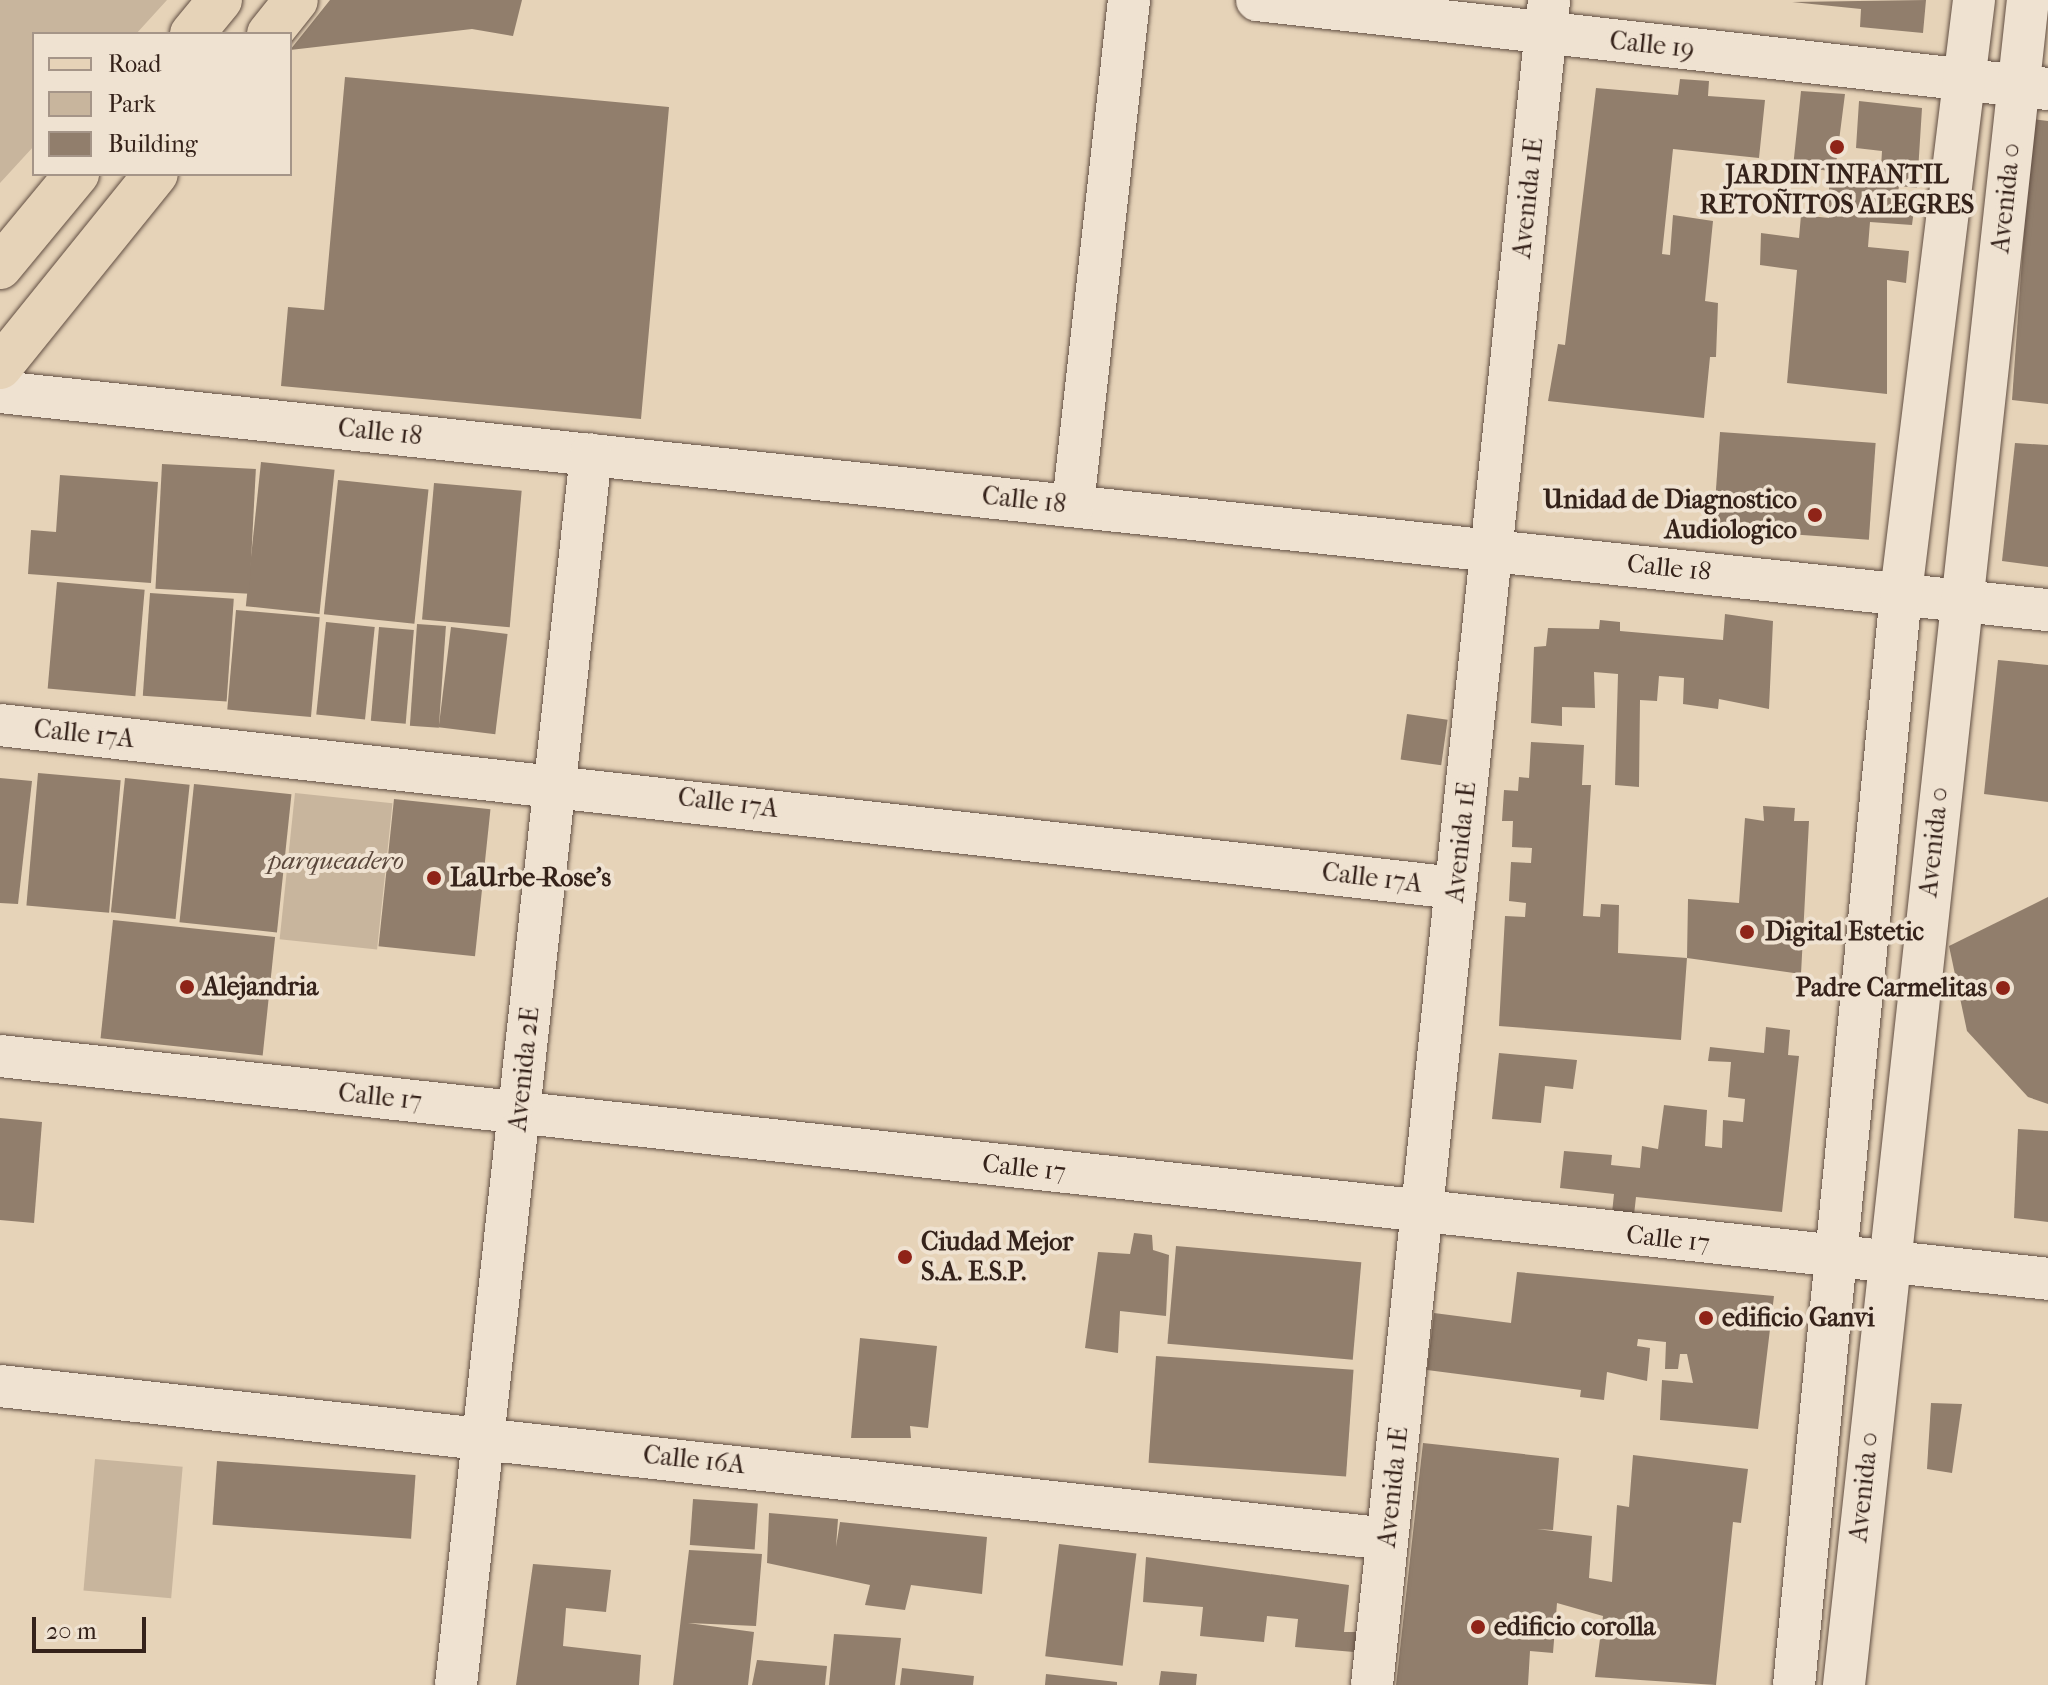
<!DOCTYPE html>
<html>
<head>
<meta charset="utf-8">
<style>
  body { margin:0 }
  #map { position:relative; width:2048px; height:1685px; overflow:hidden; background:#e6d3b8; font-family:"IM FELL French Canon",serif }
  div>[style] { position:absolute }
  .green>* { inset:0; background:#c8b59d; transform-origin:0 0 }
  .building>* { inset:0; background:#917e6c; transform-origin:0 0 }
  .roads { filter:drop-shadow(0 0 2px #614e42) drop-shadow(0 0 2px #614e42) }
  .minor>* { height:42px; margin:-21px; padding:0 21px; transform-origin:21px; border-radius:21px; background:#efe2d1 }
  .major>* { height:44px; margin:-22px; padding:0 22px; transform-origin:22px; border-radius:22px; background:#e6d3b8 }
  .dots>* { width:22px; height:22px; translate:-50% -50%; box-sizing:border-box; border:4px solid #efe2d1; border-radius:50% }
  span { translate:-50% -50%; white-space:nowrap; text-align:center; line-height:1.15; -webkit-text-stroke:8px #efe2d1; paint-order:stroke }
  .street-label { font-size:26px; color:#35221a }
  .poi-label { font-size:26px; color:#35221a; font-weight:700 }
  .right { translate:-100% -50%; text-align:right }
  .left { translate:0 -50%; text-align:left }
  .park-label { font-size:26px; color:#5a473b; font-style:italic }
  .legend { position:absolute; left:32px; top:32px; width:260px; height:144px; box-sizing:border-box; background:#efe2d1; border:2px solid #a59588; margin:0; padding:10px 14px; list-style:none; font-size:24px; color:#35221a }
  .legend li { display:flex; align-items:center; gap:16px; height:40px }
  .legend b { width:40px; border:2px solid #a59588 }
  .scale { position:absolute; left:32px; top:1617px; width:114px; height:36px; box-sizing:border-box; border:4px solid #35221a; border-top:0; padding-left:10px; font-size:24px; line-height:28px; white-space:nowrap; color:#35221a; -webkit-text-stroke:6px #efe2d1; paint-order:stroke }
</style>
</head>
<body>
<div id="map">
  <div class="green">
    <i style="clip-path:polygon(0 0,167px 0,136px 34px,34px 34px,34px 146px,0 183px)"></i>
    <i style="left:295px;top:793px;width:98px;height:147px;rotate:6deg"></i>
    <i style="left:95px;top:1459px;width:88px;height:132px;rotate:5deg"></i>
  </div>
  <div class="building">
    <i style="clip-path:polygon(330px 0,522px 0,513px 36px,472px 29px,290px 50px)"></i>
    <i style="clip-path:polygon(1926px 0,1923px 33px,1860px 27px,1861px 9px,1792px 2px)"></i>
    <i style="clip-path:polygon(345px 77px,669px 107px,641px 419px,281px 386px,288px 307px,324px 310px)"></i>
    <i style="clip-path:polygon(1680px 79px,1709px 81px,1708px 96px,1765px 100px,1759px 158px,1673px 149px,1662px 254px,1670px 255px,1673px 215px,1713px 221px,1705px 301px,1718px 303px,1716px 357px,1710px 357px,1704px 418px,1548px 401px,1558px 344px,1565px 345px,1596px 88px,1678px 95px)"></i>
    <i style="clip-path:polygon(1801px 91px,1845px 94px,1835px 172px,1816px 169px,1815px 179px,1792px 177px)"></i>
    <i style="clip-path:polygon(1859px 101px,1922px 108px,1917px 188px,1899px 186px,1897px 200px,1915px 202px,1912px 225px,1870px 222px,1868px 247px,1909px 251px,1906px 283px,1887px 280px,1887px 394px,1787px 383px,1797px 270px,1760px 265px,1761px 233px,1799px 238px,1801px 215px,1829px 218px,1829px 178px,1880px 184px,1882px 151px,1856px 148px)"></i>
    <i style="clip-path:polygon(2032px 119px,2048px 121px,2048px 404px,2012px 400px)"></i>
    <i style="left:1720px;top:432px;width:156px;height:97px;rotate:4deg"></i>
    <i style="clip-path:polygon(2015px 443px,2048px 445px,2048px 567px,2002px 561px)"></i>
    <i style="left:261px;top:462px;width:74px;height:145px;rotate:6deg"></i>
    <i style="left:162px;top:464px;width:94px;height:125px;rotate:3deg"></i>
    <i style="clip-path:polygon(60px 475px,158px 482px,151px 583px,28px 574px,31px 530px,56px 532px)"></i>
    <i style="left:338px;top:480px;width:91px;height:135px;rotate:6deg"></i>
    <i style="left:434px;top:483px;width:88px;height:137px;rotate:5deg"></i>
    <i style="left:57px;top:582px;width:88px;height:107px;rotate:5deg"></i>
    <i style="left:150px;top:593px;width:84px;height:103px;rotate:4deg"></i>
    <i style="left:236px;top:610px;width:84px;height:100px;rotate:5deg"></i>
    <i style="clip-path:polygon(1725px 614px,1773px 621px,1769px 709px,1719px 699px,1718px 709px,1683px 704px,1684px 678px,1659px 676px,1657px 701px,1640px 700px,1639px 787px,1615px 785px,1618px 674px,1594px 672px,1595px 708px,1562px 707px,1562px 726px,1531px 723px,1534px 647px,1546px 646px,1548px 628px,1599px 629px,1600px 620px,1620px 622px,1620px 631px,1723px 640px)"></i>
    <i style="left:326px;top:622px;width:49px;height:93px;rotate:6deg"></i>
    <i style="left:417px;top:624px;width:29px;height:102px;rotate:4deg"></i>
    <i style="left:379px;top:627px;width:35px;height:94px;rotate:5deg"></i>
    <i style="left:451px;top:627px;width:57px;height:101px;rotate:7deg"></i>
    <i style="clip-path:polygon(1998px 660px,2048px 665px,2048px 802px,1984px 794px)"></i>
    <i style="left:1407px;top:714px;width:41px;height:46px;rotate:8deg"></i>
    <i style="clip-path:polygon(1531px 742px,1584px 745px,1582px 785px,1591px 785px,1583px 916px,1600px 917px,1601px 904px,1619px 905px,1618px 953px,1687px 958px,1681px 1040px,1499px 1026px,1505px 916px,1525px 917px,1526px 903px,1509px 901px,1511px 862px,1531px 863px,1532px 848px,1512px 847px,1513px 821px,1502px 821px,1504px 790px,1518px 791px,1519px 777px,1529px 778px)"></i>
    <i style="left:38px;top:773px;width:83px;height:133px;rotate:5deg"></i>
    <i style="clip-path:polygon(0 778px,32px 781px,18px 904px,0 903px)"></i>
    <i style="left:125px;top:778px;width:65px;height:135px;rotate:6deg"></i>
    <i style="left:194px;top:784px;width:98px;height:139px;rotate:6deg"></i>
    <i style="left:394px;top:799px;width:97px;height:148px;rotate:6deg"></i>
    <i style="clip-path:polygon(1763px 806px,1795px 808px,1794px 821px,1809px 821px,1801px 974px,1687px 958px,1688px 899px,1739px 903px,1745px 818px,1764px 821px)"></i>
    <i style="clip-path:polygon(2048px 897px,2048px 1104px,2028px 1097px,1967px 1031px,1949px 946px)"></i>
    <i style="left:113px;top:920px;width:163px;height:119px;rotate:6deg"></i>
    <i style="clip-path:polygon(1766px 1027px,1790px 1030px,1788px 1055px,1799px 1056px,1782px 1212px,1636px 1197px,1634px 1215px,1612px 1213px,1614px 1194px,1560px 1188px,1564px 1151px,1612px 1155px,1611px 1165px,1640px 1168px,1642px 1146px,1658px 1149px,1664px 1105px,1707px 1110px,1705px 1146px,1722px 1148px,1723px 1120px,1743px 1122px,1745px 1099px,1728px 1097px,1731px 1062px,1708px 1061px,1710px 1047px,1764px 1053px)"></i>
    <i style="clip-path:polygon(1499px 1053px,1577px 1060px,1573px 1089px,1545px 1086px,1541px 1123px,1492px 1119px)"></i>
    <i style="clip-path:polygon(0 1118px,42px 1122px,34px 1223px,0 1220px)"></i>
    <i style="clip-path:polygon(2018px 1129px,2048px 1131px,2048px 1222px,2014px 1218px)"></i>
    <i style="clip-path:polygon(1134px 1233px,1152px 1235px,1153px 1250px,1169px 1255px,1166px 1316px,1120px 1311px,1118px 1353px,1085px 1348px,1098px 1252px,1130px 1254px)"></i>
    <i style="left:1176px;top:1246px;width:186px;height:98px;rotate:5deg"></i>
    <i style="clip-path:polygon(1517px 1272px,1774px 1296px,1758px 1429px,1660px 1420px,1662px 1380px,1693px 1383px,1687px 1354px,1680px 1354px,1678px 1369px,1665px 1369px,1666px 1342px,1638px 1339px,1637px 1346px,1650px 1348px,1647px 1381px,1607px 1372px,1604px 1400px,1580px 1397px,1581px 1390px,1427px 1370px,1434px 1313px,1511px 1323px)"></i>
    <i style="clip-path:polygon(860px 1338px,937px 1346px,928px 1428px,910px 1426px,911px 1438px,851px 1438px)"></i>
    <i style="left:1156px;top:1356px;width:198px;height:107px;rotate:4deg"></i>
    <i style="clip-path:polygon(1931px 1403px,1962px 1404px,1952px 1473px,1927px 1469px)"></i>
    <i style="clip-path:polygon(1423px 1443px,1559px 1458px,1553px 1530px,1537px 1529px,1592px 1536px,1589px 1578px,1612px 1582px,1617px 1505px,1629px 1507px,1633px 1455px,1748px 1469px,1741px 1523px,1733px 1522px,1716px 1685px,1595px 1677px,1603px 1616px,1557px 1603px,1553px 1653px,1530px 1651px,1528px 1685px,1396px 1685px)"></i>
    <i style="left:217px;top:1461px;width:199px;height:64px;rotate:4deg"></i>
    <i style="left:693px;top:1499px;width:65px;height:46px;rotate:4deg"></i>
    <i style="clip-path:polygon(769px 1513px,838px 1519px,836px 1547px,840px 1522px,987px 1537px,982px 1594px,911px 1585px,905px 1610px,865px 1605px,870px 1585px,767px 1563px)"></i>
    <i style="left:1059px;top:1544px;width:78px;height:113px;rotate:7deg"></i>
    <i style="clip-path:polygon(689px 1550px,762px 1554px,756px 1626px,688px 1623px,754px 1632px,748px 1685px,673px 1685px)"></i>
    <i style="clip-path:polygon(1146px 1557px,1349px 1585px,1344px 1632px,1357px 1632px,1354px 1652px,1295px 1647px,1298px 1619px,1267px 1616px,1264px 1642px,1200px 1636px,1203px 1607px,1143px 1602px)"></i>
    <i style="clip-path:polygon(533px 1564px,611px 1570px,606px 1612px,566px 1608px,563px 1646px,641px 1655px,639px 1685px,516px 1685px)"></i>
    <i style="clip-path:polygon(834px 1634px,901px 1638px,895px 1685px,829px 1685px)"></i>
    <i style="clip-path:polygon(757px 1660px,827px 1666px,825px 1685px,752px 1685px)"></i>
    <i style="clip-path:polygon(902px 1668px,974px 1676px,973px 1685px,900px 1685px)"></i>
    <i style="clip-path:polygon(1161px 1671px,1197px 1674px,1196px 1685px,1159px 1685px)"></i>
    <i style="clip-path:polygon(1046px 1674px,1117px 1682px,1117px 1685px,1045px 1685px)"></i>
  </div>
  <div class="roads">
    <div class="minor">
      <i style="left:1257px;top:0;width:796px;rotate:6.42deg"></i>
      <i style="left:0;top:392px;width:2060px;rotate:6.08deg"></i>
      <i style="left:1073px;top:505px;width:508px;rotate:-83.67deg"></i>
      <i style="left:0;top:725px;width:1465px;rotate:6.39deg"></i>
      <i style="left:0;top:1056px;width:2060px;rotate:6.21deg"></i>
      <i style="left:0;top:1386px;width:1395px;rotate:6.29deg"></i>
      <i style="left:456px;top:1685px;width:1238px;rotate:-83.74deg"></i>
      <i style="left:1372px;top:1685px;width:1694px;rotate:-84deg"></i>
      <i style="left:1794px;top:1685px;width:1097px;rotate:-84.4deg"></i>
      <i style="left:1901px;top:593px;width:597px;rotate:-82.98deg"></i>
      <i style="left:1844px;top:1685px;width:1695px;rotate:-83.77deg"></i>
    </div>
    <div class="major">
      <i style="left:192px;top:34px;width:44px;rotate:-50.5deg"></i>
      <i style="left:269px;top:34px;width:43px;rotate:-51.5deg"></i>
      <i style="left:0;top:267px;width:121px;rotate:-50.4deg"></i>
      <i style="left:0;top:367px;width:248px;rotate:-51.1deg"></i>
    </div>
  </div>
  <div class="dots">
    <i style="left:1837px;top:147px;background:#8f2418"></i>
    <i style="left:1815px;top:515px;background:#8f2418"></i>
    <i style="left:434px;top:878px;background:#8f2418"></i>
    <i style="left:1747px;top:932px;background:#8f2418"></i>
    <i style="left:187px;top:987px;background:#8f2418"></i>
    <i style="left:2003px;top:988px;background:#8f2418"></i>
    <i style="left:905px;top:1257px;background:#8f2418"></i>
    <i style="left:1706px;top:1318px;background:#8f2418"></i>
    <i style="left:1478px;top:1627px;background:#8f2418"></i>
  </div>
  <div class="street-label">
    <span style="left:1652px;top:45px;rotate:6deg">Calle 19</span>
    <span style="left:1528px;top:198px;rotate:-84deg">Avenida 1E</span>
    <span style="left:2006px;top:198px;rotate:-84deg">Avenida 0</span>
    <span style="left:380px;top:432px;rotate:6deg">Calle 18</span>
    <span style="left:1024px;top:500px;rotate:6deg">Calle 18</span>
    <span style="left:1669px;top:568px;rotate:6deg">Calle 18</span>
    <span style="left:84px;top:734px;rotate:6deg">Calle 17A</span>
    <span style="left:728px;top:803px;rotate:7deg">Calle 17A</span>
    <span style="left:1461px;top:842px;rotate:-84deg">Avenida 1E</span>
    <span style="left:1934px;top:842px;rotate:-84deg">Avenida 0</span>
    <span style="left:1372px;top:878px;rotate:7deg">Calle 17A</span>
    <span style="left:524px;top:1069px;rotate:-84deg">Avenida 2E</span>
    <span style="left:380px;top:1097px;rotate:6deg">Calle 17</span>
    <span style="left:1024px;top:1168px;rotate:6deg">Calle 17</span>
    <span style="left:1668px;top:1239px;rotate:6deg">Calle 17</span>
    <span style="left:694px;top:1460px;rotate:6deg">Calle 16A</span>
    <span style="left:1393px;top:1487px;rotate:-84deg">Avenida 1E</span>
    <span style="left:1864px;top:1487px;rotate:-84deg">Avenida 0</span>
  </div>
  <div class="poi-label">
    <span style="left:1837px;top:190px">JARDIN INFANTIL<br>RETOÑITOS ALEGRES</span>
    <span class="right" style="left:1797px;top:515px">Unidad de Diagnostico<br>Audiologico</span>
    <span class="left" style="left:450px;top:878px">LaUrbe-Rose's</span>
    <span class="left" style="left:1765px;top:932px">Digital Estetic</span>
    <span class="left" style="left:203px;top:987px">Alejandria</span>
    <span class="right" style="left:1987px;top:988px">Padre Carmelitas</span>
    <span class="left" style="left:921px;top:1257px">Ciudad Mejor<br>S.A. E.S.P.</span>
    <span class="left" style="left:1722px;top:1318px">edificio Ganvi</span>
    <span class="left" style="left:1494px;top:1627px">edificio corolla</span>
  </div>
  <div class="park-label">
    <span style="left:336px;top:861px">parqueadero</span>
  </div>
  <ul class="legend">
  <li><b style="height:10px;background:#e6d3b8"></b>Road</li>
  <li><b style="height:22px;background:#c8b59d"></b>Park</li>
  <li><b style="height:22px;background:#917e6c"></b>Building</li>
  </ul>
  <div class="scale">20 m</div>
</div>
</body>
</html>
